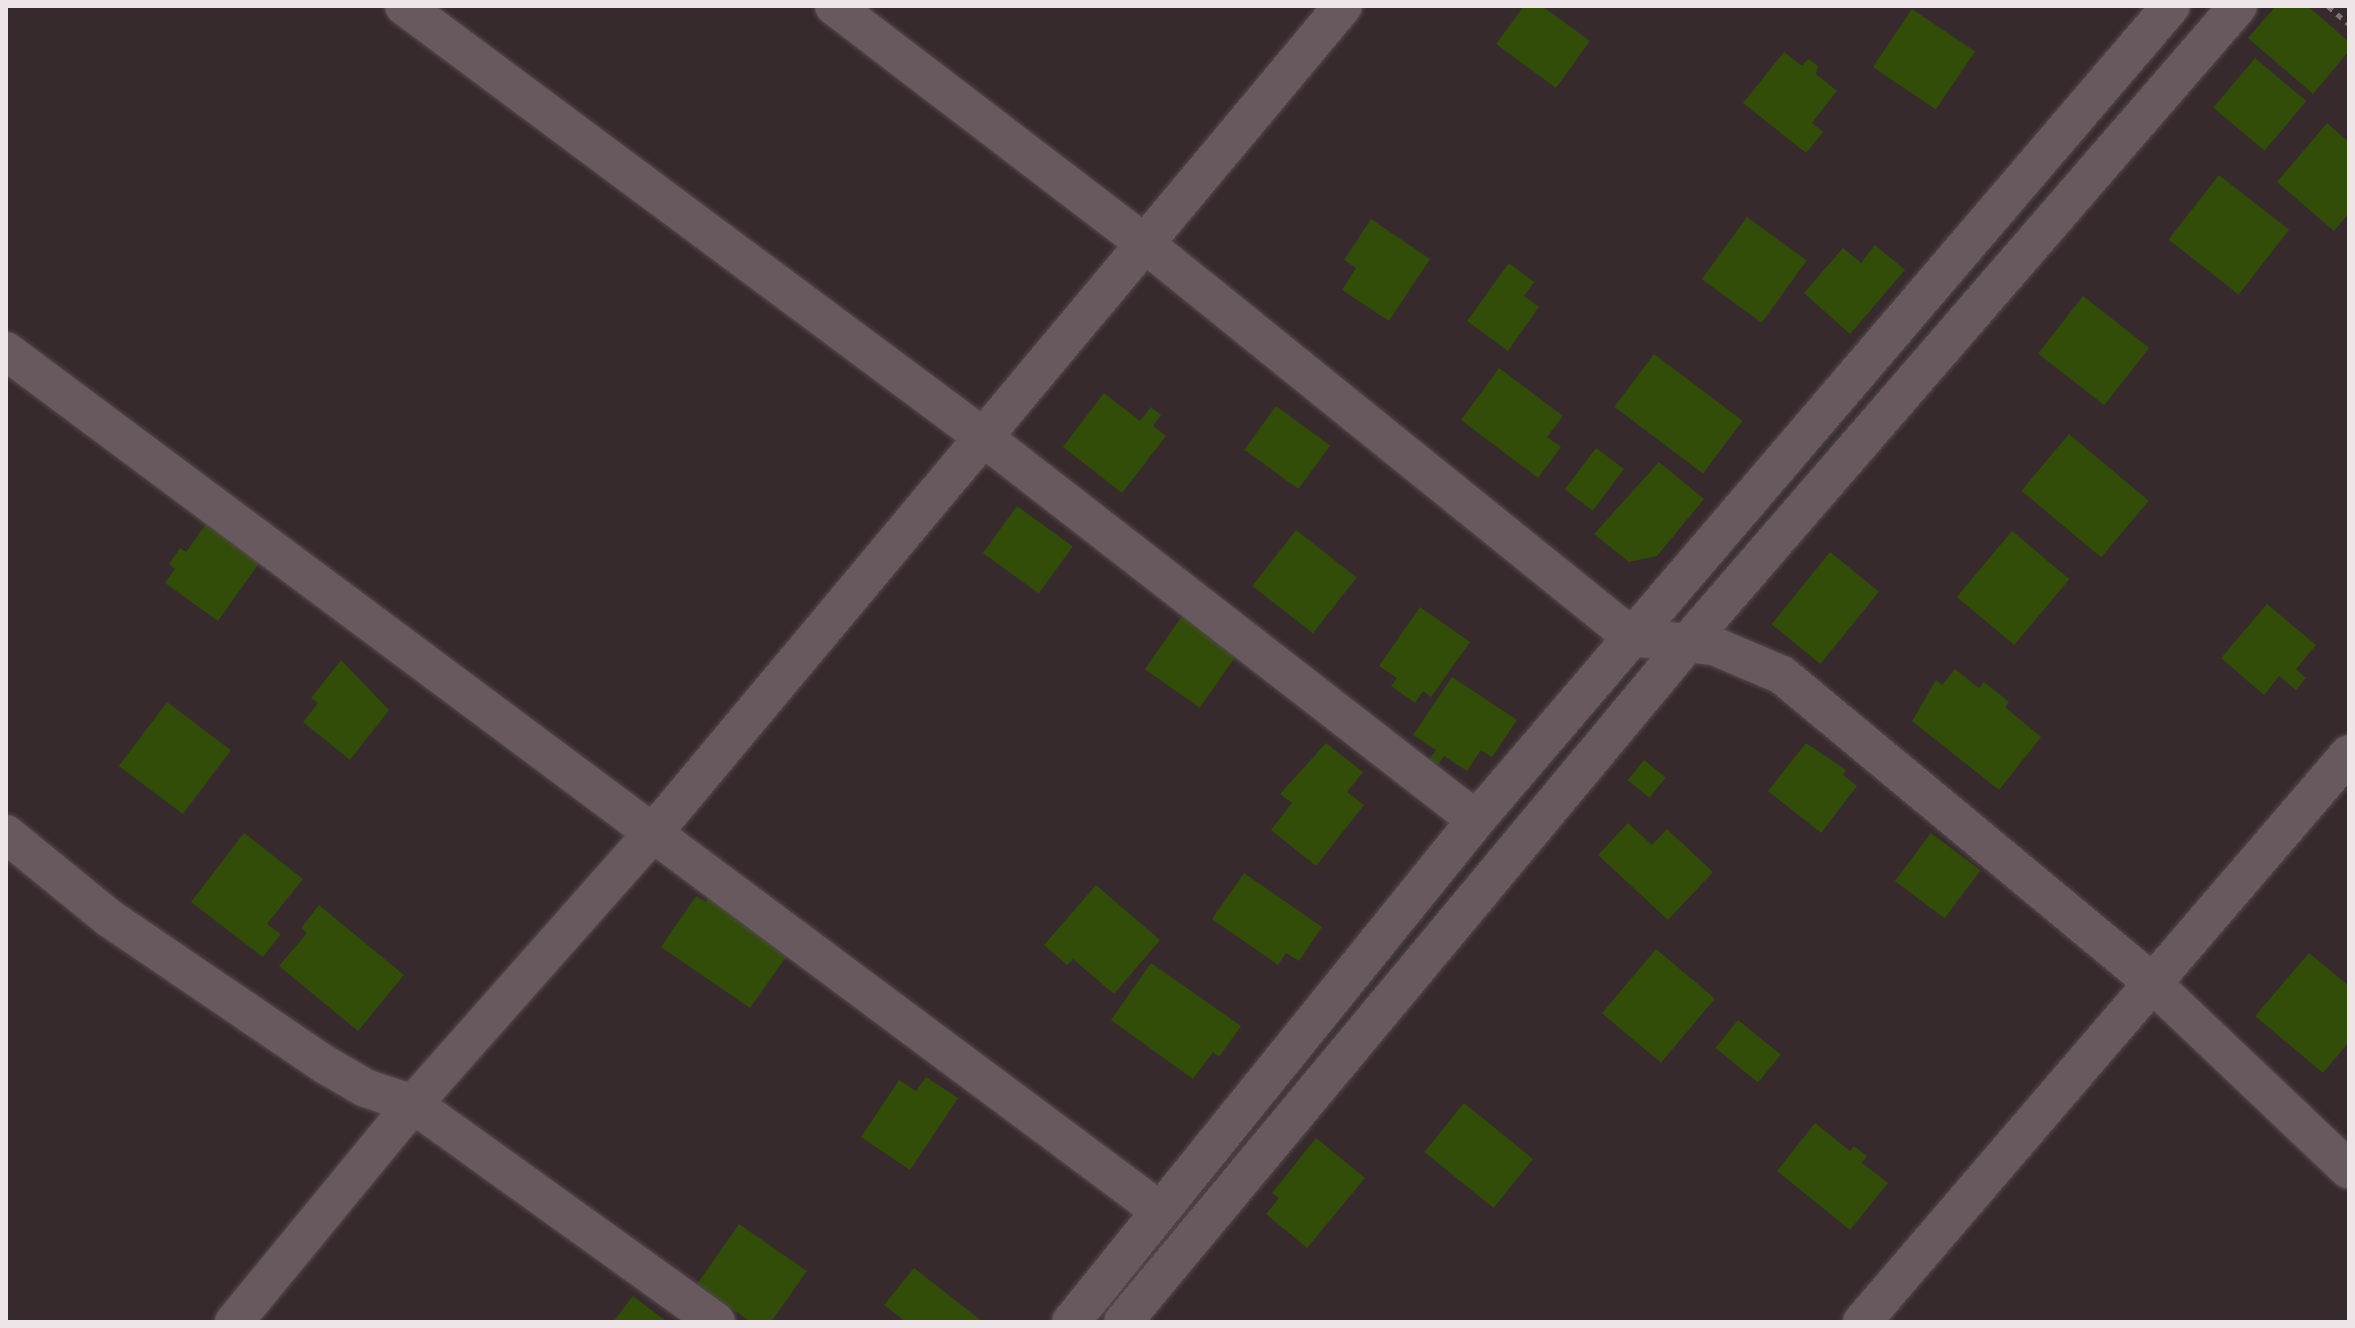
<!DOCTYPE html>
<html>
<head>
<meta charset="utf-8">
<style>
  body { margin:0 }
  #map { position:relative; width:2355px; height:1328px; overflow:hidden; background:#362a2d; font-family:"PT Sans Narrow",sans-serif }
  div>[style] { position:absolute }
  .building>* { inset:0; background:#314d08; transform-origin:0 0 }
  .path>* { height:5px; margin-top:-2.5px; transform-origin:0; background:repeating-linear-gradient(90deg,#7d7375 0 6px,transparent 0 12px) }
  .roads { filter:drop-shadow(0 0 2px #53494c) drop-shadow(0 0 2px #53494c) }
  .minor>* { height:38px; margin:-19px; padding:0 19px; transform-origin:19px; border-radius:19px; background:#67595d }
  span { translate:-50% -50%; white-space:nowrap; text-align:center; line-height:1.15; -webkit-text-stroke:6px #191415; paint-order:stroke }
  .frame { position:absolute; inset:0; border:8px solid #ede5e7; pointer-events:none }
</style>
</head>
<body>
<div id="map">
  <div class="building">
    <i style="clip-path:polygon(1524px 6px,1542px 6px,1590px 41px,1556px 88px,1496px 44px)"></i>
    <i style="clip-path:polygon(2276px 6px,2308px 6px,2349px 42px,2349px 51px,2313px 94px,2248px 38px)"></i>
    <i style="left:1912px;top:9px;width:76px;height:70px;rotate:34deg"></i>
    <i style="clip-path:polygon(1784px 52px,1802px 66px,1808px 59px,1818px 66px,1816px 74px,1837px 91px,1812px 123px,1823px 132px,1806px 153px,1743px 103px)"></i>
    <i style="left:2255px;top:58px;width:67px;height:65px;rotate:40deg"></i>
    <i style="clip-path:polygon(2327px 123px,2349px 142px,2349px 213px,2334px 231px,2277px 182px)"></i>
    <i style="left:2219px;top:175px;width:89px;height:82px;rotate:38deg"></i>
    <i style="left:1747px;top:217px;width:74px;height:77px;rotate:36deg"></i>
    <i style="clip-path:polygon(1371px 219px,1430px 259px,1389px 321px,1342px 290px,1356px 268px,1344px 260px)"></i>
    <i style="clip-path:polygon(1875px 245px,1905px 270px,1850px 334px,1804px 293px,1843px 248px,1861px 263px)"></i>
    <i style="clip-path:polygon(1509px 263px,1534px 282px,1524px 296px,1539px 307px,1508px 351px,1467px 321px)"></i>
    <i style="left:2083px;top:296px;width:84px;height:73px;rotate:38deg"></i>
    <i style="left:1654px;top:354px;width:111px;height:66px;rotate:37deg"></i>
    <i style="clip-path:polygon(1499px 368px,1563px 416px,1547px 437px,1561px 447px,1538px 478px,1461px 420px)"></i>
    <i style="clip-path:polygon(1104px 393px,1140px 421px,1151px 407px,1161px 415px,1153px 426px,1166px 436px,1122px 493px,1063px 447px)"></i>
    <i style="left:1276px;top:406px;width:67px;height:54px;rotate:36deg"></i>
    <i style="left:2069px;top:434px;width:104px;height:74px;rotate:40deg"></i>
    <i style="left:1596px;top:448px;width:35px;height:52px;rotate:37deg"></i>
    <i style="clip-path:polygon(1659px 462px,1704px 499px,1657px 556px,1629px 562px,1594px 534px)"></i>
    <i style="left:1017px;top:506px;width:69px;height:58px;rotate:36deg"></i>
    <i style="clip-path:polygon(206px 524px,260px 562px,218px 621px,165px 583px,175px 569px,169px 564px,180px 548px,186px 552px)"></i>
    <i style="left:1296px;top:530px;width:77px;height:71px;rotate:38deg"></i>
    <i style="left:2012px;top:531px;width:75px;height:86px;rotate:40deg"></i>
    <i style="left:1830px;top:552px;width:63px;height:93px;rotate:39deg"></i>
    <i style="clip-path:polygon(2267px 604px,2316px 645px,2296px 669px,2306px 678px,2296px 690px,2279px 676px,2264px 695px,2221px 658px)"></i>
    <i style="clip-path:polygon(1420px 607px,1470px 642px,1431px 697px,1423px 691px,1415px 703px,1391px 686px,1397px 678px,1379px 666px)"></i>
    <i style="left:1185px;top:612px;width:67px;height:70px;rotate:35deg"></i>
    <i style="clip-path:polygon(341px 660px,389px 710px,350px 760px,303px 722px,318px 703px,311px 698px)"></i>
    <i style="clip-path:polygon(1955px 669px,1979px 688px,1984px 682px,2009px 702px,2005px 707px,2041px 737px,1999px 790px,1912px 721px,1936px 680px,1942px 685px)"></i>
    <i style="clip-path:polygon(1452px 677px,1517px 720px,1492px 757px,1481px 750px,1467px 771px,1444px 756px,1438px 765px,1429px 759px,1436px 750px,1413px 735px)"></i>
    <i style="left:167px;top:702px;width:80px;height:80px;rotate:37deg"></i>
    <i style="clip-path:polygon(1326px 743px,1363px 772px,1347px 792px,1364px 805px,1316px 866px,1271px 830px,1292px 803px,1280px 794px)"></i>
    <i style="clip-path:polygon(1806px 743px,1846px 770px,1843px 775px,1857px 786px,1821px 833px,1768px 791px)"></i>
    <i style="left:1644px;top:760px;width:28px;height:26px;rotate:39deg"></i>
    <i style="clip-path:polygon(1628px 823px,1652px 845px,1667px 829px,1713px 872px,1668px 920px,1598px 855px)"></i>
    <i style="clip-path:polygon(244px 833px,303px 879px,267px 924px,281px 934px,263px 957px,191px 902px)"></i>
    <i style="left:1931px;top:833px;width:62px;height:60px;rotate:37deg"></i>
    <i style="clip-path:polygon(1244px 873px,1322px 927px,1299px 961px,1286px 953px,1278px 965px,1212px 919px)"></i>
    <i style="clip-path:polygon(1096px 885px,1160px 940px,1114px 994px,1073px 959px,1067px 965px,1044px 945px)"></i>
    <i style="clip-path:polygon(711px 894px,791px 950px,750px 1008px,661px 947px,696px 896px,706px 902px)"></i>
    <i style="clip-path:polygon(319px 905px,404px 975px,358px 1031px,279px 966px,307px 933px,301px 928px)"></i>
    <i style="left:1656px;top:949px;width:77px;height:84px;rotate:40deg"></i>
    <i style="clip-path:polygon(2309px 953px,2349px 986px,2349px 1042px,2323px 1073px,2255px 1016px)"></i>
    <i style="clip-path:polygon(1151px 963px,1241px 1026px,1219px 1057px,1213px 1052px,1193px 1079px,1111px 1020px)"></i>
    <i style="left:1738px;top:1020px;width:55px;height:36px;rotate:39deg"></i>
    <i style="clip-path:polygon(926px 1077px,958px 1098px,910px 1170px,861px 1137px,899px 1080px,916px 1091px)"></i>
    <i style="left:1464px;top:1103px;width:89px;height:63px;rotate:39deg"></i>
    <i style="clip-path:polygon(1815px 1123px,1850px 1151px,1854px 1146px,1867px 1156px,1862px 1163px,1888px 1183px,1850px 1230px,1777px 1171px)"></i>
    <i style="clip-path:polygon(1316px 1138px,1365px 1178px,1307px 1248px,1266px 1214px,1279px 1198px,1272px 1193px)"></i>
    <i style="clip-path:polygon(739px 1224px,807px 1271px,771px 1322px,751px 1322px,697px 1284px)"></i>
    <i style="clip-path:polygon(914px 1268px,983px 1322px,906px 1322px,884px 1305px)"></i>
    <i style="clip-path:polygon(633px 1296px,667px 1322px,613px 1322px)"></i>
  </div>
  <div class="path">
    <i style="left:2328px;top:6px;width:28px;rotate:41deg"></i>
  </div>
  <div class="roads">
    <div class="minor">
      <i style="left:404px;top:6px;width:722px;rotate:36.66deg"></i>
      <i style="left:983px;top:437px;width:624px;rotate:37.84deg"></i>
      <i style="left:834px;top:6px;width:390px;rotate:37.4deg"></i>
      <i style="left:1144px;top:243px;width:627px;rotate:38.92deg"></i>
      <i style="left:1632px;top:637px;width:82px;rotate:6.3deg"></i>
      <i style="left:1714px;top:646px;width:74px;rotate:23.1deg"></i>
      <i style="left:1782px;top:675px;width:479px;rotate:39.7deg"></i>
      <i style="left:2150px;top:981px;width:274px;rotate:43.5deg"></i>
      <i style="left:6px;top:351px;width:1439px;rotate:36.69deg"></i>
      <i style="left:6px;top:834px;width:133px;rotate:39.2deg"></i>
      <i style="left:109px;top:918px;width:260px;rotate:34.2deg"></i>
      <i style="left:324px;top:1064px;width:48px;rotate:30.3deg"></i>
      <i style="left:365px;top:1088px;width:51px;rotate:18.4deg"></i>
      <i style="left:413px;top:1104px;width:373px;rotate:35.7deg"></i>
      <i style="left:234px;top:1322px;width:282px;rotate:-50.6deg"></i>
      <i style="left:413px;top:1104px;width:362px;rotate:-48.5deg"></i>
      <i style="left:653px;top:833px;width:1077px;rotate:-50.16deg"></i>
      <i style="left:1071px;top:1322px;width:645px;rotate:-51.1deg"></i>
      <i style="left:1476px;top:820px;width:1070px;rotate:-49.51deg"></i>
      <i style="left:1123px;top:1322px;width:886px;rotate:-50.27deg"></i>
      <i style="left:1689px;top:641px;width:839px;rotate:-49.15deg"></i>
      <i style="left:1862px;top:1322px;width:748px;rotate:-49.39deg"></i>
    </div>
  </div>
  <div class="frame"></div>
</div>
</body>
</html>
